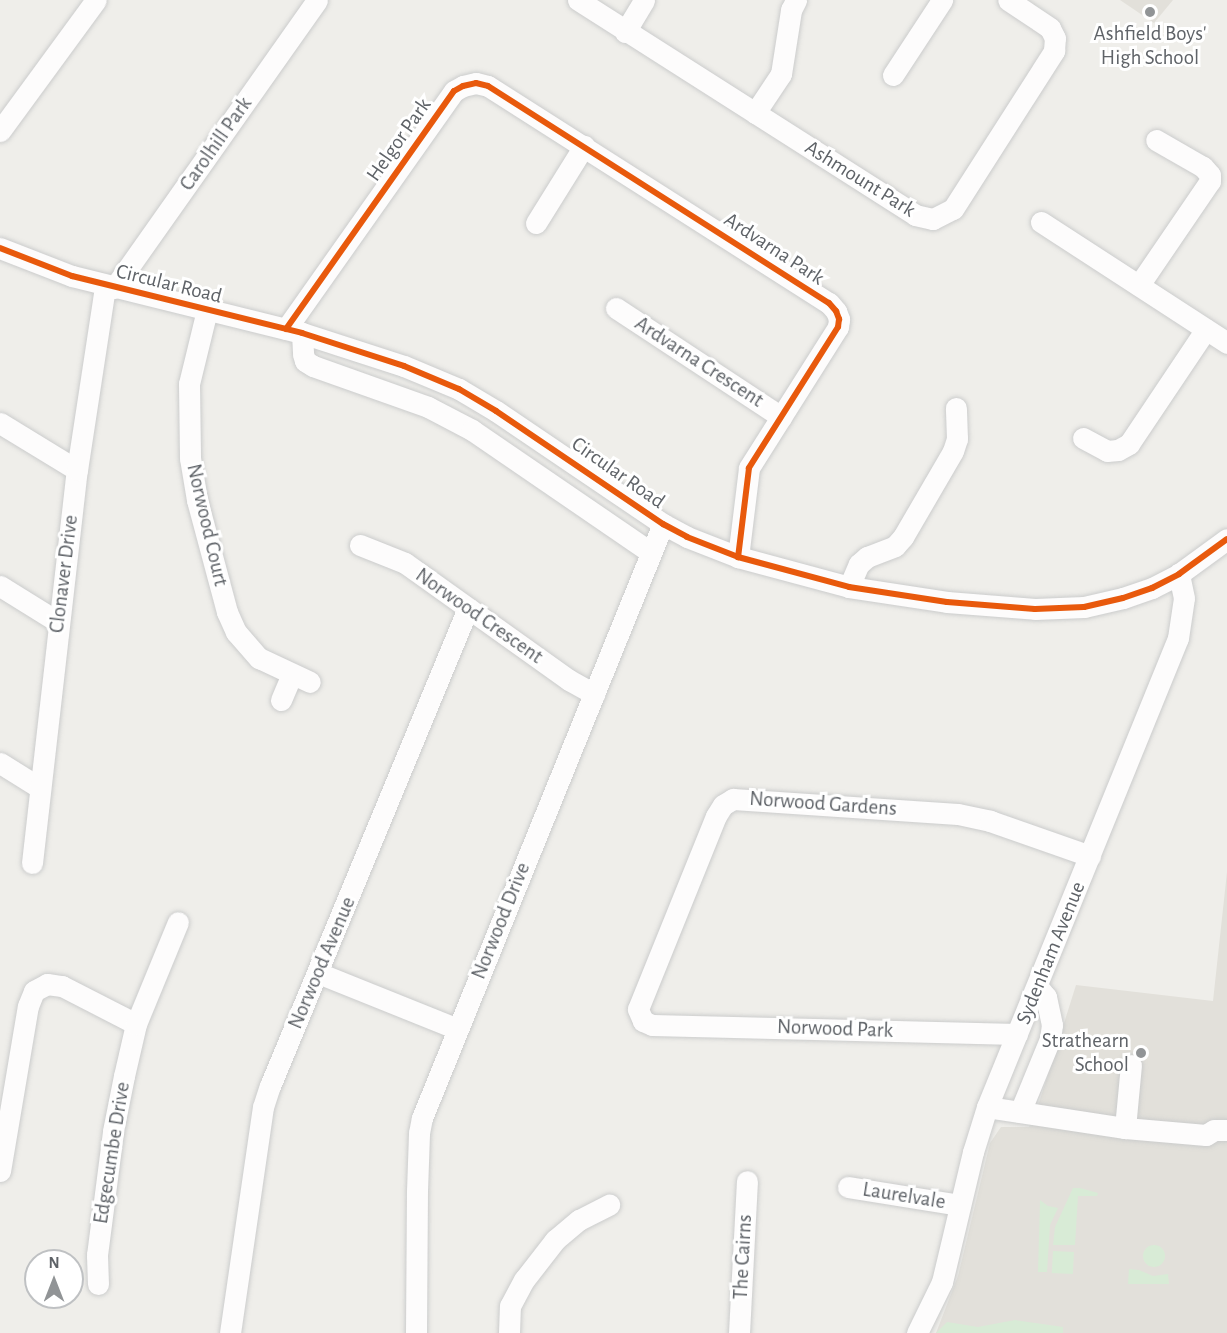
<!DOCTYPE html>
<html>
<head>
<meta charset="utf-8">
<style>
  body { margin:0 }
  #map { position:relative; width:1227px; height:1333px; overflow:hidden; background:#efeeea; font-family:"Alegreya Sans",sans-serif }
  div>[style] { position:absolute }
  .education>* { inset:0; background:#e2e0da }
  .green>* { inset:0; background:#d8ebd6; transform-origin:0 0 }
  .round { border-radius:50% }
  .roads { filter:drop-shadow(0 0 2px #cbcccc) drop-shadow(0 0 2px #cbcccc) }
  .minor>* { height:21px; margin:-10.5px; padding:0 10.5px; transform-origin:10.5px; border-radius:10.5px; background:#fdfcfc }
  .cycleway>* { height:6px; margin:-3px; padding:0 3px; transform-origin:3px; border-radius:3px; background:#e8590c }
  .dots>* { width:16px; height:16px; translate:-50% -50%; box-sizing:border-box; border:3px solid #fff; border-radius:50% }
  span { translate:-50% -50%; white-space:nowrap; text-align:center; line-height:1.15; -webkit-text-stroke:6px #fff; paint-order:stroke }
  .poi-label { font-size:21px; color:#5f6368 }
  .right { translate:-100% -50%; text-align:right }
  .street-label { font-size:21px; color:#5f6368 }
  .north { position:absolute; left:24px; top:1249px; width:60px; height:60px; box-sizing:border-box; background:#fff; border:2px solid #bfc1c3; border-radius:50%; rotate:0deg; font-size:16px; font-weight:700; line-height:24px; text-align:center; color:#5f6368 }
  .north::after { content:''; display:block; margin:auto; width:21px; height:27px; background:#919496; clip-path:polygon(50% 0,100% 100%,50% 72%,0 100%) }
</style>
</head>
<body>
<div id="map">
  <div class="education">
    <i style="clip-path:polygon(1120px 0,1173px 0,1154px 23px)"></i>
    <i style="clip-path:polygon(1227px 872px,1227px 1333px,936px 1333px,958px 1276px,990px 1143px,1001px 1127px,1029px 1127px,1038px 1106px,1076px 985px,1213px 1001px)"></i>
  </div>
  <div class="green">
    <i style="clip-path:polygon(1073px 1188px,1080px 1188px,1098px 1193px,1097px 1196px,1078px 1196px,1075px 1245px,1053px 1245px,1055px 1227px)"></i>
    <i style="clip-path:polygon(1040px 1200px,1048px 1206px,1058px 1208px,1050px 1225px,1047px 1272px,1038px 1272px)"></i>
    <i class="round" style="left:1143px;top:1245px;width:22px;height:22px"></i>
    <i style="left:1053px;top:1251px;width:21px;height:22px;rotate:3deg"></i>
    <i style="clip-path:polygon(1129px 1269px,1139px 1270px,1153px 1276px,1168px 1274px,1169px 1284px,1128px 1284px)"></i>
    <i style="clip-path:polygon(1015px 1320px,1063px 1327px,1063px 1333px,936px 1333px,947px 1322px,978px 1327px)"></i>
  </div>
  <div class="roads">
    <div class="minor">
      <i style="left:578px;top:0;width:400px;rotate:32.5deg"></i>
      <i style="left:915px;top:215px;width:18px;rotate:13deg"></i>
      <i style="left:933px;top:219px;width:22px;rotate:-27deg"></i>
      <i style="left:953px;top:209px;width:188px;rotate:-57.4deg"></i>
      <i style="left:1054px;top:51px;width:13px;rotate:-86deg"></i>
      <i style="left:1055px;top:38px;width:11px;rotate:-117deg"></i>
      <i style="left:1050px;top:28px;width:50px;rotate:-146.3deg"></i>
      <i style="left:625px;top:32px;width:37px;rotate:-59deg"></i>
      <i style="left:893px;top:75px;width:90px;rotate:-56.8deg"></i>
      <i style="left:755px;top:113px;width:47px;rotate:-56.3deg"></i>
      <i style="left:781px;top:74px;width:65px;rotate:-81.1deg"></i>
      <i style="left:791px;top:10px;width:11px;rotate:-63deg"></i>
      <i style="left:0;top:131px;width:162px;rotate:-53.8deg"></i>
      <i style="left:1041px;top:222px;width:222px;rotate:33deg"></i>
      <i style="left:536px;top:223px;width:91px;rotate:-58.1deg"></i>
      <i style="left:0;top:248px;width:77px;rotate:21.3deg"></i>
      <i style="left:72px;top:276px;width:237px;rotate:13.9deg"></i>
      <i style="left:302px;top:333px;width:107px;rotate:17.9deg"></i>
      <i style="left:404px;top:366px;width:60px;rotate:22.7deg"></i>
      <i style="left:459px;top:389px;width:43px;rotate:30.7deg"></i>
      <i style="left:496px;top:411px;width:202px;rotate:34.1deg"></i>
      <i style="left:663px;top:524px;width:27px;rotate:28deg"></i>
      <i style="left:687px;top:537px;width:55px;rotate:21.4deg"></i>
      <i style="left:738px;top:557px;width:115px;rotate:15.1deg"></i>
      <i style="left:849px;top:587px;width:99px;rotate:8.7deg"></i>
      <i style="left:947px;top:602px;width:88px;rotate:4.5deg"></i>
      <i style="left:1035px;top:609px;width:49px;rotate:-2.3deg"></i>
      <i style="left:1084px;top:607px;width:40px;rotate:-13deg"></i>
      <i style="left:1123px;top:598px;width:31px;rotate:-19deg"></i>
      <i style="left:1152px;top:588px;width:30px;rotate:-27deg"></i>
      <i style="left:1179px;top:574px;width:59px;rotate:-36.1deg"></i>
      <i style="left:1139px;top:285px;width:126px;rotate:-55.7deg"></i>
      <i style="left:1210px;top:181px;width:6px;rotate:-90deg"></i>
      <i style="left:1210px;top:175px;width:11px;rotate:-131deg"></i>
      <i style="left:1203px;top:167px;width:54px;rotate:-150.1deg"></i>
      <i style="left:114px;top:288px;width:352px;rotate:-54.8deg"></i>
      <i style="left:616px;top:308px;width:198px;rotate:33.4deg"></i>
      <i style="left:207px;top:310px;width:76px;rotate:103.7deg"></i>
      <i style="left:189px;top:384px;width:74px;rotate:89.2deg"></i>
      <i style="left:190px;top:458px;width:43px;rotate:80.5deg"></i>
      <i style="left:197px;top:500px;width:116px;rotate:75deg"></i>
      <i style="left:227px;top:612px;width:22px;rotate:66deg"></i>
      <i style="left:236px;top:632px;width:35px;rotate:49deg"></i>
      <i style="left:259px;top:658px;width:56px;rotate:25.2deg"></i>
      <i style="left:286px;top:329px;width:291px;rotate:-54.8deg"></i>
      <i style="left:454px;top:91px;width:10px;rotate:-29deg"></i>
      <i style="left:463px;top:86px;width:13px;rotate:-13deg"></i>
      <i style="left:476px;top:83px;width:12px;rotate:14deg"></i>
      <i style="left:488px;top:86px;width:404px;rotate:32.5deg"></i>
      <i style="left:829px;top:303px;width:11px;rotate:49deg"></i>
      <i style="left:836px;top:311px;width:9px;rotate:69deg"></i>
      <i style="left:839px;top:319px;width:8px;rotate:97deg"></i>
      <i style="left:838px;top:327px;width:167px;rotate:122.3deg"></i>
      <i style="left:749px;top:468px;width:90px;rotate:97deg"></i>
      <i style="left:302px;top:333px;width:21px;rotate:87deg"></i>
      <i style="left:303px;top:354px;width:7px;rotate:74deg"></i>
      <i style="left:305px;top:361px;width:9px;rotate:32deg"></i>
      <i style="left:313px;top:366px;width:122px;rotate:19.6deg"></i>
      <i style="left:428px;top:407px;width:50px;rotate:27.6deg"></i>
      <i style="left:472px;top:430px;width:216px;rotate:34.4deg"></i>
      <i style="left:0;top:423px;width:90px;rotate:31.4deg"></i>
      <i style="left:1083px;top:438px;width:27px;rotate:28deg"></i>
      <i style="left:1107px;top:451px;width:11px;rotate:-5deg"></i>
      <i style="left:1118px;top:450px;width:13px;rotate:-29deg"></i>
      <i style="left:1129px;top:444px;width:138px;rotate:-56.2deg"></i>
      <i style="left:360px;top:545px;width:48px;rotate:21.8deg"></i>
      <i style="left:405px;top:563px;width:201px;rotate:35.5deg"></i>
      <i style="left:569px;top:680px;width:29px;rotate:29deg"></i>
      <i style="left:0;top:586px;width:68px;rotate:31.8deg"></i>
      <i style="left:849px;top:587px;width:25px;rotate:-67deg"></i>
      <i style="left:859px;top:564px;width:11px;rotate:-41deg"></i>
      <i style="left:867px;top:557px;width:30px;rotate:-21deg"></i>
      <i style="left:895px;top:546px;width:12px;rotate:-48deg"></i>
      <i style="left:903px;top:537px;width:99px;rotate:-59.8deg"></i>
      <i style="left:953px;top:451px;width:13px;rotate:-72deg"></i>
      <i style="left:957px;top:439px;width:31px;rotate:-92deg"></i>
      <i style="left:281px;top:700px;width:28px;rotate:-67deg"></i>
      <i style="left:0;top:763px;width:47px;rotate:32deg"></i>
      <i style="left:32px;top:863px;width:396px;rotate:-83.5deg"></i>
      <i style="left:77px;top:470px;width:186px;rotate:-81.3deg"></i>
      <i style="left:318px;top:973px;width:150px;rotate:21.9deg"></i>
      <i style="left:1017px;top:1034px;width:365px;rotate:-178.6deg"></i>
      <i style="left:652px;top:1025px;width:10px;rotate:-156deg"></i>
      <i style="left:643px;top:1021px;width:13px;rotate:-113deg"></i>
      <i style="left:638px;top:1009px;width:208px;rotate:-68deg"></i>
      <i style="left:716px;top:816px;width:13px;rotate:-58deg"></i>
      <i style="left:723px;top:805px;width:12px;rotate:-31deg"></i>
      <i style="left:733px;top:799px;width:225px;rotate:3.8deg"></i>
      <i style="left:958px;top:814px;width:33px;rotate:12deg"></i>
      <i style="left:990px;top:821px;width:106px;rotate:19.3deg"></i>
      <i style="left:987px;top:1107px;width:140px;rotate:8.7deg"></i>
      <i style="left:1125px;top:1128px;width:81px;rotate:4.9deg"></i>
      <i style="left:1206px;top:1135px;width:9px;rotate:-32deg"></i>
      <i style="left:1214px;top:1130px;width:13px"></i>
      <i style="left:1020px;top:1112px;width:79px;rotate:-67.7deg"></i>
      <i style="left:1050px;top:1039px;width:14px;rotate:-82deg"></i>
      <i style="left:1052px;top:1025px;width:29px;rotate:-102deg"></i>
      <i style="left:1046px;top:997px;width:14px;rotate:-129deg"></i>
      <i style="left:1125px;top:1128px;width:63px;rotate:-84.6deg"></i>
      <i style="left:0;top:1171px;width:167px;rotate:-80.4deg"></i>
      <i style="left:28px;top:1006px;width:16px;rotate:-68deg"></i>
      <i style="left:34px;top:991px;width:15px;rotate:-28deg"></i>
      <i style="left:47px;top:984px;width:15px;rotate:8deg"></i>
      <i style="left:62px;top:986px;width:83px;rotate:27.2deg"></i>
      <i style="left:848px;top:1187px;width:113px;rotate:9.1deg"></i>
      <i style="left:98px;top:1284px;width:29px;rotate:-92deg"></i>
      <i style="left:97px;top:1255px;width:125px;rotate:-82.6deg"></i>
      <i style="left:113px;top:1131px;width:56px;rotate:-78.7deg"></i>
      <i style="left:124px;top:1076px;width:53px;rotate:-77deg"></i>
      <i style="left:136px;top:1024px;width:110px;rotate:-67.6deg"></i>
      <i style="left:230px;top:1333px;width:228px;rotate:-81.7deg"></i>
      <i style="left:263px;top:1107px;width:22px;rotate:-72deg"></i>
      <i style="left:270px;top:1086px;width:517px;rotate:-67.5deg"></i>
      <i style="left:416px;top:1333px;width:142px;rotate:-89.6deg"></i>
      <i style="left:417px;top:1191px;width:58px;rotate:-88deg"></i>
      <i style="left:419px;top:1133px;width:15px;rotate:-79deg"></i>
      <i style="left:422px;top:1118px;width:641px;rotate:-67.92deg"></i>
      <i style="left:509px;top:1333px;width:27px;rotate:-88deg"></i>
      <i style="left:510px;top:1306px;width:30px;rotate:-62deg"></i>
      <i style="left:524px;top:1280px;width:51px;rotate:-52.2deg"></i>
      <i style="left:555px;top:1240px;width:31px;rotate:-40deg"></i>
      <i style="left:579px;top:1220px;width:34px;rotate:-27deg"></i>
      <i style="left:739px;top:1333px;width:152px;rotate:-87deg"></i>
      <i style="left:917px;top:1333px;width:57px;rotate:-63.9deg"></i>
      <i style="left:942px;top:1282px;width:134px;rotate:-76.6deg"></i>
      <i style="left:973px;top:1152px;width:47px;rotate:-72.7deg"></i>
      <i style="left:987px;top:1107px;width:506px;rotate:-67.84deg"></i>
      <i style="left:1178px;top:638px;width:40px;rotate:-81.5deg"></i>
      <i style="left:1184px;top:598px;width:25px;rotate:-102deg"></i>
    </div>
  </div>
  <div class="cycleway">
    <i style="left:0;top:248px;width:77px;rotate:21.3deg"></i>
    <i style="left:72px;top:276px;width:237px;rotate:13.9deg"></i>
    <i style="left:302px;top:333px;width:107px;rotate:17.9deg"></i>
    <i style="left:404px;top:366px;width:60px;rotate:22.7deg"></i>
    <i style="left:459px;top:389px;width:43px;rotate:30.7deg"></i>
    <i style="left:496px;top:411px;width:202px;rotate:34.1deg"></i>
    <i style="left:663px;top:524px;width:27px;rotate:28deg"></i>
    <i style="left:687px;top:537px;width:55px;rotate:21.4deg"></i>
    <i style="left:738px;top:557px;width:115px;rotate:15.1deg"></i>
    <i style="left:849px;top:587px;width:99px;rotate:8.7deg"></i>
    <i style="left:947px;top:602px;width:88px;rotate:4.5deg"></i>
    <i style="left:1035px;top:609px;width:49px;rotate:-2.3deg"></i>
    <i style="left:1084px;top:607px;width:40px;rotate:-13deg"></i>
    <i style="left:1123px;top:598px;width:31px;rotate:-19deg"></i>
    <i style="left:1152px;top:588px;width:30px;rotate:-27deg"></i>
    <i style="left:1179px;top:574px;width:59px;rotate:-36.1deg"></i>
    <i style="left:286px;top:329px;width:291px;rotate:-54.8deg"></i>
    <i style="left:454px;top:91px;width:10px;rotate:-29deg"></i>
    <i style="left:463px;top:86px;width:13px;rotate:-13deg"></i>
    <i style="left:476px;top:83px;width:12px;rotate:14deg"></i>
    <i style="left:488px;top:86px;width:404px;rotate:32.5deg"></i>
    <i style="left:829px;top:303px;width:11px;rotate:49deg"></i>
    <i style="left:836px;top:311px;width:9px;rotate:69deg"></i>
    <i style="left:839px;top:319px;width:8px;rotate:97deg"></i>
    <i style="left:838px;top:327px;width:167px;rotate:122.3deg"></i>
    <i style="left:749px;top:468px;width:90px;rotate:97deg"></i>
  </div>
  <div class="dots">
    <i style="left:1150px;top:12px;background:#919496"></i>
    <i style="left:1141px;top:1053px;background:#919496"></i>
  </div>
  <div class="poi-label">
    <span style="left:1150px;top:46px">Ashfield Boys'<br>High School</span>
    <span class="right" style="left:1129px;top:1053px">Strathearn<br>School</span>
  </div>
  <div class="street-label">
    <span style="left:399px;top:140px;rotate:-55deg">Helgor Park</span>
    <span style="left:216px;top:144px;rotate:-55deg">Carolhill Park</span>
    <span style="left:860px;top:179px;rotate:32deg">Ashmount Park</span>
    <span style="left:774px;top:249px;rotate:33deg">Ardvarna Park</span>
    <span style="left:169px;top:284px;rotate:14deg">Circular Road</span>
    <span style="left:699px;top:362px;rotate:33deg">Ardvarna Crescent</span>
    <span style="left:618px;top:473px;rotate:35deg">Circular Road</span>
    <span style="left:207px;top:525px;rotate:77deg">Norwood Court</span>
    <span style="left:64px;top:574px;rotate:-83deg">Clonaver Drive</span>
    <span style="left:479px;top:616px;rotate:35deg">Norwood Crescent</span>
    <span style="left:823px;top:804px;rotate:4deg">Norwood Gardens</span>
    <span style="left:501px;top:921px;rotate:-68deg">Norwood Drive</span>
    <span style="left:1051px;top:953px;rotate:-68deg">Sydenham Avenue</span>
    <span style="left:322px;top:963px;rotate:-67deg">Norwood Avenue</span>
    <span style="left:835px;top:1029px;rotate:2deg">Norwood Park</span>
    <span style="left:112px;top:1153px;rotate:-81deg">Edgecumbe Drive</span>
    <span style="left:904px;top:1196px;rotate:9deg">Laurelvale</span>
    <span style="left:743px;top:1257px;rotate:-87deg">The Cairns</span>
  </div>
  <div class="north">N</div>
</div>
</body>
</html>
